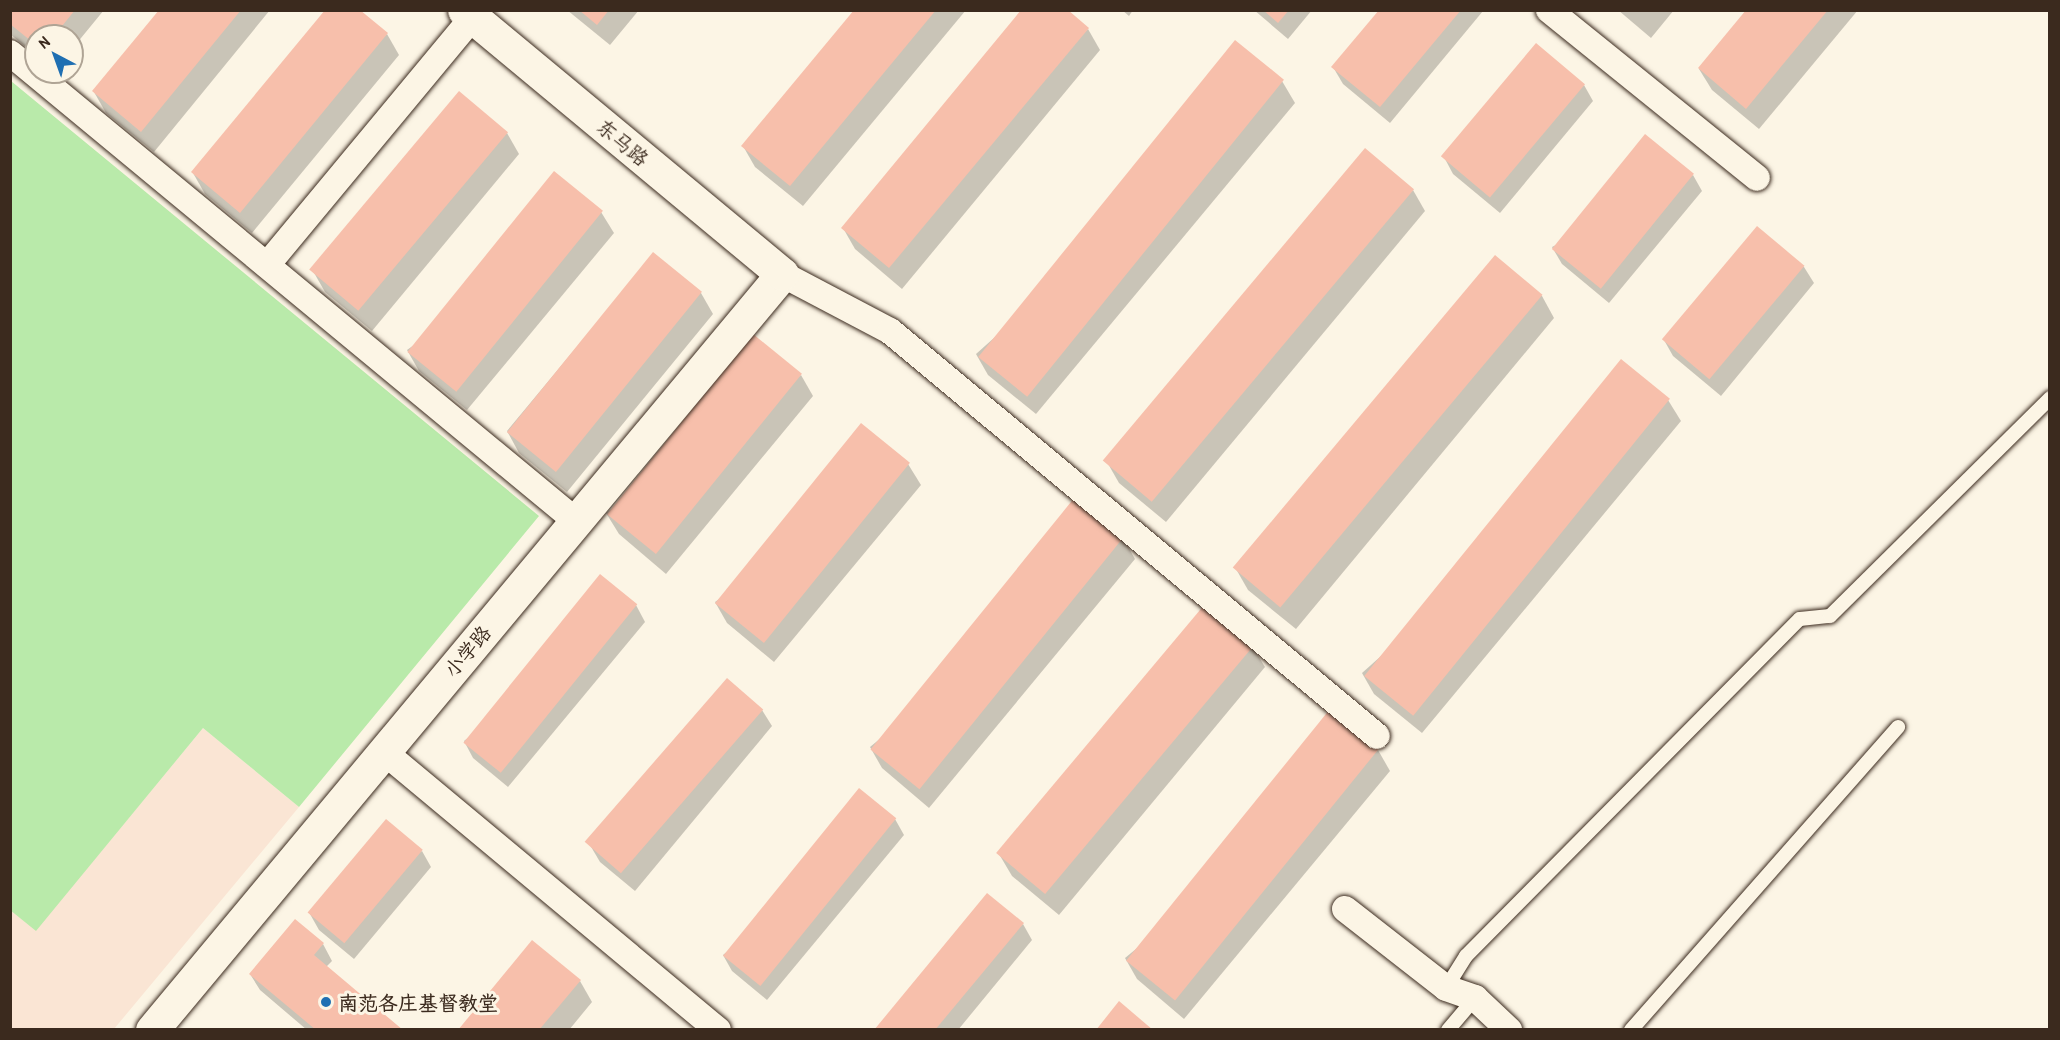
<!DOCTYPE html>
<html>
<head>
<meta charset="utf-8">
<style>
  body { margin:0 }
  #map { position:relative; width:2060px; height:1040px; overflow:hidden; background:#fcf5e5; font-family:"Patrick Hand","LXGW WenKai TC",sans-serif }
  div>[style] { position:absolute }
  .built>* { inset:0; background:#fae5d4 }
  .green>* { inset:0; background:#b9eaaa }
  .shadow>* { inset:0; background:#0003 }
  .building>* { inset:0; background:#f7bfab; transform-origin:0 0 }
  .roads { filter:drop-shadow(0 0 2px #3b2a1e) drop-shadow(0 0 2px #3b2a1e) }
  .lane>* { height:14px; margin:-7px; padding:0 7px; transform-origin:7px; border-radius:7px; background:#fcf5e5 }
  .street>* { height:26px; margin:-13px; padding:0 13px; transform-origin:13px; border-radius:13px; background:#fcf5e5 }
  .secondary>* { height:33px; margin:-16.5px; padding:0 16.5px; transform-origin:16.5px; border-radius:16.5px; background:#fcf5e5 }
  .dots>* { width:16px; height:16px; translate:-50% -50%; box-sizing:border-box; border:3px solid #fcf5e5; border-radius:50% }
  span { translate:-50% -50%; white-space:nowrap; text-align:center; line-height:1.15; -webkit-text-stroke:6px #fcf5e5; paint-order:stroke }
  .street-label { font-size:20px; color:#3b2a1e }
  .poi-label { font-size:20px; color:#3b2a1e; font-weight:700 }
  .left { translate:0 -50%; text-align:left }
  .frame { position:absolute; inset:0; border:12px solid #3b2a1e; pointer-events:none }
  .north { position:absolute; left:24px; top:24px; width:60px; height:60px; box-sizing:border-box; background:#fcf5e5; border:2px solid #afa495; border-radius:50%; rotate:319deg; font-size:16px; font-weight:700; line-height:24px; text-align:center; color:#3b2a1e }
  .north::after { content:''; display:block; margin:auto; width:21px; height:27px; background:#1f6fb2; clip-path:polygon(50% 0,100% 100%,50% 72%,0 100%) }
</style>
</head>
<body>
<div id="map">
  <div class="built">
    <i style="clip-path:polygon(203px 728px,299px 807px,114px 1029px,11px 1029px,10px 910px,36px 930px)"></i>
  </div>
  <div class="green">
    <i style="clip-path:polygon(11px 81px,539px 516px,299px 807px,203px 728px,36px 931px,10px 910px)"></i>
  </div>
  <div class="shadow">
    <i style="clip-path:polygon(10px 10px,104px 10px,72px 49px,72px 36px,36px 36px,36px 55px,10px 34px)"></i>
    <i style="clip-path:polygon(161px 10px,270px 10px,154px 152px,106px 113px,94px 92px)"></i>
    <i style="clip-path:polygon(567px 10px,639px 10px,610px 45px)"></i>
    <i style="clip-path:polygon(856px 10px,966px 10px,803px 206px,755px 167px,743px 146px)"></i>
    <i style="clip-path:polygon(1122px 10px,1133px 10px,1129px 16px)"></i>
    <i style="clip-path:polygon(1254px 10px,1312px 10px,1288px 39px)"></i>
    <i style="clip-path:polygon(1381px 10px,1483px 11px,1390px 123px,1343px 84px,1333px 67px)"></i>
    <i style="clip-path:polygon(1618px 10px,1674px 10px,1651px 38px)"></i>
    <i style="clip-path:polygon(1748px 10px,1858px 10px,1759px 129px,1712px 90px,1699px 69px)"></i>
    <i style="clip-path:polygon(1088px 29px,1100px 50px,902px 289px,855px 249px,843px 228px)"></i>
    <i style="clip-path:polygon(387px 34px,399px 55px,252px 233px,205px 194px,193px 173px)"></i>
    <i style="clip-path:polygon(1282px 81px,1295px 103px,1036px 414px,988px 375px,976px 354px)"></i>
    <i style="clip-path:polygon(1584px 85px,1593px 101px,1500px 213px,1453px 174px,1444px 157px)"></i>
    <i style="clip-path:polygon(507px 133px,519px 154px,372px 331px,325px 292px,313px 271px)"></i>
    <i style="clip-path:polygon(1693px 175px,1702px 191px,1609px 303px,1562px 264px,1552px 247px)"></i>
    <i style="clip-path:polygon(1413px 190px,1425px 211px,1166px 522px,1119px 483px,1107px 462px)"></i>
    <i style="clip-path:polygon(601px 212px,614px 233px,467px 410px,419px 371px,407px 350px)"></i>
    <i style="clip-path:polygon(1757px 228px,1804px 267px,1814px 283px,1721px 396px,1673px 356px,1664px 340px)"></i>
    <i style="clip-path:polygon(654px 254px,701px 293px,713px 314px,567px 492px,519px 453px,507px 431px)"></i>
    <i style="clip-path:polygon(1495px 257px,1542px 296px,1554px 318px,1296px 629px,1248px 590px,1236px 569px)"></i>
    <i style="clip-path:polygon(801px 375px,813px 396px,666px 574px,619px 534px,606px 513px)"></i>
    <i style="clip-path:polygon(1668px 400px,1681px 421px,1422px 733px,1374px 694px,1362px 673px)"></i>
    <i style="clip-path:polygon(908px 464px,921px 485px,774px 662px,727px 623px,715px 602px)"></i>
    <i style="clip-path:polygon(1123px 538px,1135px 559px,929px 808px,882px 768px,870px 747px)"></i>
    <i style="clip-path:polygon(636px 605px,645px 622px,508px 787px,473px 758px,464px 741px)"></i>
    <i style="clip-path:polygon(1252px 646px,1265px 667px,1059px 915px,1012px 876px,999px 854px)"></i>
    <i style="clip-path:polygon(762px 710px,772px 726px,635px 891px,600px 862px,590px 845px)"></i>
    <i style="clip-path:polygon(1378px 750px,1390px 771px,1184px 1019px,1137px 979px,1125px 958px)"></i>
    <i style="clip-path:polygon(895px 819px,904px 835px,767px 1000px,732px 971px,723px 955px)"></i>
    <i style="clip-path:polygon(422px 851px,431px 867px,354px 959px,319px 930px,310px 914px)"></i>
    <i style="clip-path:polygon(1023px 924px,1032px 940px,958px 1030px,876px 1030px)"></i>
    <i style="clip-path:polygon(323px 944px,332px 961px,326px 967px,401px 1030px,307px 1030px,260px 990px,250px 974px)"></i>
    <i style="clip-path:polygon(580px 981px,592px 1002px,569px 1030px,460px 1030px)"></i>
  </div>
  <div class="building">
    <i style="clip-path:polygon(10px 10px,75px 10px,54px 36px,36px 36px,36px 45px,10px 24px)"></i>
    <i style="clip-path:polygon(159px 10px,241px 10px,141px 132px,92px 91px)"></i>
    <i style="clip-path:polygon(325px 10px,360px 10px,388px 33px,240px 213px,191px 172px)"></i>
    <i style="clip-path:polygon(579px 10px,609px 10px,597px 25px)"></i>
    <i style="clip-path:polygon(854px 10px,936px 10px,790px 186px,741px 146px)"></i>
    <i style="clip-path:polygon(1021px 10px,1068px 10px,1089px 28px,889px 268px,841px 228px)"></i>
    <i style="clip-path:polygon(1263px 10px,1289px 10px,1278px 23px)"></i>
    <i style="clip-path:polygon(1379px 10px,1461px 10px,1380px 107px,1331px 67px)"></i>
    <i style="clip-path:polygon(1746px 10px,1828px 10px,1746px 109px,1698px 68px)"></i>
    <i style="left:1235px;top:40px;width:63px;height:408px;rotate:39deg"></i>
    <i style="left:1536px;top:43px;width:64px;height:148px;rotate:40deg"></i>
    <i style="left:459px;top:91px;width:64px;height:233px;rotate:40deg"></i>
    <i style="left:1645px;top:134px;width:63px;height:148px;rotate:39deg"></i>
    <i style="left:1365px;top:148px;width:64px;height:408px;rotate:40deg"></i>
    <i style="left:554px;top:171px;width:63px;height:233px;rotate:39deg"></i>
    <i style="left:1757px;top:226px;width:62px;height:148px;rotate:40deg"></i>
    <i style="left:653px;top:252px;width:63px;height:232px;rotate:39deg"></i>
    <i style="left:1495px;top:255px;width:62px;height:408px;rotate:40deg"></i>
    <i style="left:753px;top:334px;width:63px;height:232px;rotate:39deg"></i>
    <i style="left:1621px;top:359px;width:63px;height:408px;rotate:39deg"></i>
    <i style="left:861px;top:423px;width:63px;height:232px;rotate:39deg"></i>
    <i style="left:1075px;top:497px;width:63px;height:325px;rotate:39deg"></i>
    <i style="left:600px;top:574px;width:48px;height:217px;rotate:39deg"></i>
    <i style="left:1205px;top:604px;width:64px;height:325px;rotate:40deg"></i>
    <i style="left:727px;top:678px;width:48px;height:217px;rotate:41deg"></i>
    <i style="left:1330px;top:709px;width:63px;height:324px;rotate:39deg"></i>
    <i style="left:859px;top:788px;width:48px;height:216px;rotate:39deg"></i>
    <i style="left:386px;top:819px;width:48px;height:122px;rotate:40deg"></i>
    <i style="clip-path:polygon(987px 893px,1024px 923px,935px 1030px,874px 1030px)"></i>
    <i style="clip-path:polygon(295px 919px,324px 943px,314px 955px,403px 1030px,316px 1030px,249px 974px)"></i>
    <i style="clip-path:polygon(532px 940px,581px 980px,539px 1030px,458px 1030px)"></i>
    <i style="clip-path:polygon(1119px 1001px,1153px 1030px,1096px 1030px)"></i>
  </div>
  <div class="roads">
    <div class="lane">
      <i style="left:1446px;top:988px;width:38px;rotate:-58deg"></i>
      <i style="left:1466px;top:956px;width:474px;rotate:-45.3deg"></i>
      <i style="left:1800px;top:619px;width:30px;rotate:-6deg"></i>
      <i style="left:1830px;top:616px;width:310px;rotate:-44.7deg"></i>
      <i style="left:1448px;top:1030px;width:42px;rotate:-49.8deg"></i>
      <i style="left:1631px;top:1030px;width:404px;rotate:-48.6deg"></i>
    </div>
    <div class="street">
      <i style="left:1549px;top:10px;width:267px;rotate:38.9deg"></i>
      <i style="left:10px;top:53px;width:734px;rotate:39.59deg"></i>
      <i style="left:267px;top:265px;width:332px;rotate:-50.3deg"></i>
      <i style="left:782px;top:274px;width:122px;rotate:27.8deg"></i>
      <i style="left:890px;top:331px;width:633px;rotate:39.75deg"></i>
      <i style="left:383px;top:751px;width:436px;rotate:39.8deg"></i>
      <i style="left:1345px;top:909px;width:128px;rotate:38deg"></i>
      <i style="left:1446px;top:988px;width:31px;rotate:19deg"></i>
      <i style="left:1475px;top:998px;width:47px;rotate:43.3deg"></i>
    </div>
    <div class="secondary">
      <i style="left:152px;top:1030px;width:984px;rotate:-50.19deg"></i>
      <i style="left:782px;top:274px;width:413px;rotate:-140.3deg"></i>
    </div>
  </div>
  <div class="dots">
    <i style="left:326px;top:1002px;background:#1f6fb2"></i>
  </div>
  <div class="street-label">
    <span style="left:623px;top:142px;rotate:40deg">东马路</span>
    <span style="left:467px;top:651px;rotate:-50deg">小学路</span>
  </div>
  <div class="poi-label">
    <span class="left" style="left:338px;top:1002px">南范各庄基督教堂</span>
  </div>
  <div class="frame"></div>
  <div class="north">N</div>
</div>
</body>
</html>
